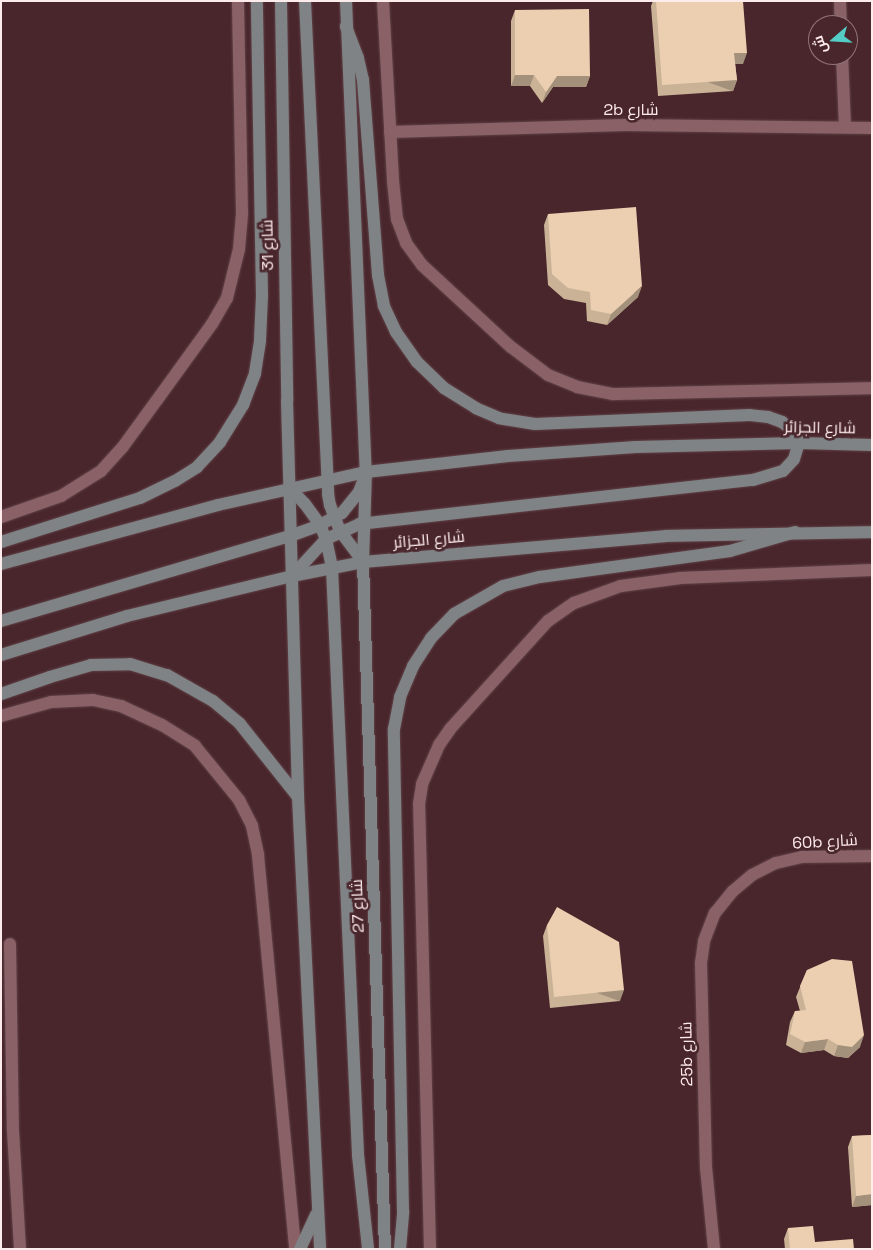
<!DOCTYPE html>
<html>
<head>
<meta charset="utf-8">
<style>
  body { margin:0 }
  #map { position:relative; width:873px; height:1250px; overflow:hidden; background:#49262c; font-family:"Space Grotesk",Cairo,sans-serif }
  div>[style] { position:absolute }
  .roads { filter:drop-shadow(0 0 1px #604348) drop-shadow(0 0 1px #604348) }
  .street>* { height:12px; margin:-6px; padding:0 6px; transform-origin:6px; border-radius:6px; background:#896166 }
  .secondary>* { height:12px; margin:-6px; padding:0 6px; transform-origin:6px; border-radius:6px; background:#7f8385 }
  .wall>* { inset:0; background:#cab297 }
  .shaded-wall>* { inset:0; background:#a4917b; transform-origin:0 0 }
  .building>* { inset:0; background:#ebcfb0 }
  span { translate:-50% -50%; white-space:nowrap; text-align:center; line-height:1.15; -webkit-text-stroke:5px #49262c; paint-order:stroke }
  .street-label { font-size:16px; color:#feebec }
  .frame { position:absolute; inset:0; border:2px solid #feebec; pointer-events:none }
  .north { position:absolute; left:808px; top:15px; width:50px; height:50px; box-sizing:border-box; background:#49262c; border:1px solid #917579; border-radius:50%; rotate:251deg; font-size:14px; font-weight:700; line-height:20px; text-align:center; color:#feebec }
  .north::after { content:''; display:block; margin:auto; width:18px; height:22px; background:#54cdc7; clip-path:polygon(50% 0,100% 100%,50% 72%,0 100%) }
</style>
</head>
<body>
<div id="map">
  <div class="roads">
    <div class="street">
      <i style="left:383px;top:1px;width:180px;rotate:86.8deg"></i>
      <i style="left:393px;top:181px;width:38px;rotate:84deg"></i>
      <i style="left:397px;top:219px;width:26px;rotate:69deg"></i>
      <i style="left:406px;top:243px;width:27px;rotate:54deg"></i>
      <i style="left:422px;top:265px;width:121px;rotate:42.7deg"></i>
      <i style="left:511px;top:347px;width:46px;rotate:37.1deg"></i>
      <i style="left:548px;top:375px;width:31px;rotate:22deg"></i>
      <i style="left:577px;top:387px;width:37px;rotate:11deg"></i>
      <i style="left:613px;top:394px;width:259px;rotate:-1.3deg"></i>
      <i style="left:840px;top:1px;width:24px;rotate:88deg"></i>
      <i style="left:842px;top:55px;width:72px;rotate:87.6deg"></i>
      <i style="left:390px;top:132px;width:235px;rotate:-1.7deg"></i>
      <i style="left:625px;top:125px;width:247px;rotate:0.7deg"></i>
      <i style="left:1px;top:517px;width:64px;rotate:-19.3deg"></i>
      <i style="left:61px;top:496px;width:47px;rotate:-32deg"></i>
      <i style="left:101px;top:471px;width:31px;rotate:-48deg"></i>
      <i style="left:122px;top:448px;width:59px;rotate:-53.9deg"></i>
      <i style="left:157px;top:400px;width:94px;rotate:-54.1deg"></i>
      <i style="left:212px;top:324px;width:30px;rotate:-60deg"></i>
      <i style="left:227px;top:298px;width:50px;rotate:-76.2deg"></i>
      <i style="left:239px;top:249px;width:37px;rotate:-85deg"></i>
      <i style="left:242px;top:212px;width:211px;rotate:-91.1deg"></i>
      <i style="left:1px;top:716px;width:52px;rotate:-15.6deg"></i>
      <i style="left:51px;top:702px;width:42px;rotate:-2.7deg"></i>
      <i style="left:93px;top:700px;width:29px;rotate:12deg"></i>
      <i style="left:121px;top:706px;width:45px;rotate:24.9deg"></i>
      <i style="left:162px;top:725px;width:39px;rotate:32deg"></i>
      <i style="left:195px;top:746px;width:70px;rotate:50.8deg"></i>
      <i style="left:239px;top:800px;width:29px;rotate:63deg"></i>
      <i style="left:252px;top:826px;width:30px;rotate:78deg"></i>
      <i style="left:258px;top:855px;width:396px;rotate:84.6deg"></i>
      <i style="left:10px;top:944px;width:187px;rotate:89.1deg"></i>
      <i style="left:13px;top:1131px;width:118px;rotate:86.6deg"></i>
      <i style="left:430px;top:1249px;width:445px;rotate:-91.4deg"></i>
      <i style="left:419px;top:804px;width:20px;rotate:-81deg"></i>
      <i style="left:422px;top:784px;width:43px;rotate:-66.4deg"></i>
      <i style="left:439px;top:745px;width:19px;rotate:-55deg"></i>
      <i style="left:450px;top:729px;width:146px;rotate:-47.8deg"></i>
      <i style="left:548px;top:621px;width:32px;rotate:-35deg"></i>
      <i style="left:574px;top:603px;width:50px;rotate:-19.9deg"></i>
      <i style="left:621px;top:586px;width:60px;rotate:-7.7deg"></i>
      <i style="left:680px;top:578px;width:192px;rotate:-2.4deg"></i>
      <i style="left:714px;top:1249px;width:81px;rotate:-95.6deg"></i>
      <i style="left:706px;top:1168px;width:205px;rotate:-91.4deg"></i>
      <i style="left:701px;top:963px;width:22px;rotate:-82deg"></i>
      <i style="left:704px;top:941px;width:30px;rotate:-69deg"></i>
      <i style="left:715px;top:913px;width:28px;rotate:-51deg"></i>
      <i style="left:733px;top:891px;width:25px;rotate:-40deg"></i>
      <i style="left:752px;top:875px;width:27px;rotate:-27deg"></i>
      <i style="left:776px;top:863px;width:27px;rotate:-13deg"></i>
      <i style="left:802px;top:857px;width:70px;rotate:-0.8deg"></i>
    </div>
    <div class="secondary">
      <i style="left:281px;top:1px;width:400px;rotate:89.1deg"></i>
      <i style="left:287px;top:401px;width:396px;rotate:88.4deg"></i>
      <i style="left:298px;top:797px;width:453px;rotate:87.2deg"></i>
      <i style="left:305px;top:1px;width:494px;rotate:87.3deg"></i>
      <i style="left:328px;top:494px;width:11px;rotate:80deg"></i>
      <i style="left:330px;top:505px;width:28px;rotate:69deg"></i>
      <i style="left:340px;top:531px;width:39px;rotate:53deg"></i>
      <i style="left:346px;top:1px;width:471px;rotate:87.6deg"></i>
      <i style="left:366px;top:472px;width:90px;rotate:91.9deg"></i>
      <i style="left:363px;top:562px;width:687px;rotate:88.17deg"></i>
      <i style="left:290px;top:488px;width:22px;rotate:47deg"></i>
      <i style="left:305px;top:504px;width:26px;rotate:54deg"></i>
      <i style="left:320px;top:525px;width:15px;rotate:67deg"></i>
      <i style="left:326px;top:539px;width:30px;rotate:78deg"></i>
      <i style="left:332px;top:568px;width:588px;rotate:87.46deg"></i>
      <i style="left:358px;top:1155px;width:95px;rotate:83.9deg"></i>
      <i style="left:1px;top:542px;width:146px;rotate:-17.6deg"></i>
      <i style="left:140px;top:498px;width:39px;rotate:-26deg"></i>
      <i style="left:175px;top:481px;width:26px;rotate:-32deg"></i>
      <i style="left:197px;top:467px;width:34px;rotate:-47deg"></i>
      <i style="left:220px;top:442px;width:44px;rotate:-58.1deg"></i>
      <i style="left:243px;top:405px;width:34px;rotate:-69deg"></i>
      <i style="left:255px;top:373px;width:33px;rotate:-81deg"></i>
      <i style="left:260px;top:340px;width:44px;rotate:-87.4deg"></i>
      <i style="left:262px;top:296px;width:295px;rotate:-91deg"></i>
      <i style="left:1px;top:564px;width:225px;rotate:-15.2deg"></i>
      <i style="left:218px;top:505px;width:152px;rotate:-12.6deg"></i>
      <i style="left:366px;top:472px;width:143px;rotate:-6.4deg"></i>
      <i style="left:508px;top:456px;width:128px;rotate:-4deg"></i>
      <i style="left:636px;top:447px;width:163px;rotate:-1.4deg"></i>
      <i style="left:799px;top:443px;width:73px;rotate:1.6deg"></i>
      <i style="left:292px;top:576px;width:50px;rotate:-47.4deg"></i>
      <i style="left:326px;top:539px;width:36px;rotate:-24deg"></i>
      <i style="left:359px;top:524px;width:396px;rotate:-6.4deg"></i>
      <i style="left:753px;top:480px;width:31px;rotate:-17deg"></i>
      <i style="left:783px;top:471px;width:16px;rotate:-47deg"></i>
      <i style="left:794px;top:459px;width:17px;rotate:-73deg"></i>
      <i style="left:799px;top:443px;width:12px;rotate:-114deg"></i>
      <i style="left:794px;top:432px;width:16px;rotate:-140deg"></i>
      <i style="left:782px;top:422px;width:15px;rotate:-160deg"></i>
      <i style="left:768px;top:417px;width:18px;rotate:-174deg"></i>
      <i style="left:750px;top:415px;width:215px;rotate:177.6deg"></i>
      <i style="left:535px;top:424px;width:36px;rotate:-171deg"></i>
      <i style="left:499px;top:418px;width:25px;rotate:-157deg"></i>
      <i style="left:476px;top:408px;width:38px;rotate:-148deg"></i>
      <i style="left:444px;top:388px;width:37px;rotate:-136deg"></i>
      <i style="left:417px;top:362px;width:37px;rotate:-125deg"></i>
      <i style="left:396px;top:332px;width:29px;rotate:-115deg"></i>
      <i style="left:384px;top:306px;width:32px;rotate:-101deg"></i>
      <i style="left:378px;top:275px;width:196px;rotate:-94.4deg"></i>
      <i style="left:363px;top:80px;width:23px;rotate:-103deg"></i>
      <i style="left:358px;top:58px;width:34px;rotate:-111deg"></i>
      <i style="left:1px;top:621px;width:301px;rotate:-16.4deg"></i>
      <i style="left:290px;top:536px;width:32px;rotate:-20deg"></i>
      <i style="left:320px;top:525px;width:25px;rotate:-29deg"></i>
      <i style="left:342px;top:513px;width:27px;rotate:-51deg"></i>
      <i style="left:359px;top:492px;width:14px;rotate:-69deg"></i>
      <i style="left:1px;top:655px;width:132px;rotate:-17.2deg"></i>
      <i style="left:127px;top:616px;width:170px;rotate:-13.6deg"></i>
      <i style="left:292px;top:576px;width:72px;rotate:-11.2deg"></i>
      <i style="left:363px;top:562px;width:305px;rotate:-4.9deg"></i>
      <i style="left:667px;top:536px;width:205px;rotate:-1.1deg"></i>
      <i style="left:1px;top:694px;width:52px;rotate:-19.1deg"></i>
      <i style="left:50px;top:677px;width:43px;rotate:-16.3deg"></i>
      <i style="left:91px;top:665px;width:39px;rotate:-1deg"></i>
      <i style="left:130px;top:664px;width:39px;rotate:17deg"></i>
      <i style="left:167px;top:675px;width:53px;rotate:29.5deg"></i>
      <i style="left:213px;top:701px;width:35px;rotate:40deg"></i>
      <i style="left:240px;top:724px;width:93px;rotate:51.5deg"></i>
      <i style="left:300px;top:1249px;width:38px;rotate:-65deg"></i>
      <i style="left:400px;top:1249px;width:38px;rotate:-85deg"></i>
      <i style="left:403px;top:1211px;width:482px;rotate:-91.1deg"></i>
      <i style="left:394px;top:729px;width:33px;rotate:-79deg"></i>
      <i style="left:400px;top:697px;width:34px;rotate:-67deg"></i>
      <i style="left:413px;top:666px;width:33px;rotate:-57deg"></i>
      <i style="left:431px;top:638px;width:33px;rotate:-46deg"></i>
      <i style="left:454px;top:614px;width:56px;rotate:-29.7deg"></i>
      <i style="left:503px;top:586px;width:38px;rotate:-14deg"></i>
      <i style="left:540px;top:577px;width:192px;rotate:-7.8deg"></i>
      <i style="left:730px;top:551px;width:68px;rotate:-16.3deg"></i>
    </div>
  </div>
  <div class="wall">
    <i style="clip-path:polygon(653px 1px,743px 1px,743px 64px,735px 64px,737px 80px,733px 91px,658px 96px,651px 6px)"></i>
    <i style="clip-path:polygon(515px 10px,590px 76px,586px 87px,553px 87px,542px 103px,530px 86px,511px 86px,511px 21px)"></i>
    <i style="clip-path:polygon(548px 214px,638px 297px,607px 325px,587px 321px,586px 303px,564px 299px,548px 285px,544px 225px)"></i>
    <i style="clip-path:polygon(547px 925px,620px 1001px,550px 1008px,543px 936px)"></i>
    <i style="clip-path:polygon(807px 970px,860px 1047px,848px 1058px,834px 1056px,824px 1050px,801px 1053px,786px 1045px,790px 1022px,795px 1011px,800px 1011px,796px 997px)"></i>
    <i style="clip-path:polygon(872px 1135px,872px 1205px,852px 1207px,848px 1147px,852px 1136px)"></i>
    <i style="clip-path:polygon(788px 1228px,815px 1242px,854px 1249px,785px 1249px,784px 1239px)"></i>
  </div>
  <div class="shaded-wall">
    <i style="clip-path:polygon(734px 53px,747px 53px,743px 64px,730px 64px)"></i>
    <i style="clip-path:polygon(515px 75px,534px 75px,530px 86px,511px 86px)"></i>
    <i style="clip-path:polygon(557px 76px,590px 76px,586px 87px,553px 87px,542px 103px,546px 92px)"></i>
    <i style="left:737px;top:80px;width:12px;height:75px;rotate:110deg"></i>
    <i style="clip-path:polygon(642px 286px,638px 297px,607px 325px,611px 314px)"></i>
    <i style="left:624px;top:990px;width:12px;height:70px;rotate:110deg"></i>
    <i style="clip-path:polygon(864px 1035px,860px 1047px,848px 1058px,834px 1056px,838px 1045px)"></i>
    <i style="clip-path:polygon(828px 1039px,824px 1050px,801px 1053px,805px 1042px)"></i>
    <i style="clip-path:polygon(872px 1194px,872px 1205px,852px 1207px,856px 1196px)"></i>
  </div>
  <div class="building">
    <i style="clip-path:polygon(656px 1px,743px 1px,747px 53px,734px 53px,737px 80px,662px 85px)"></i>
    <i style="clip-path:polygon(589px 9px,590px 76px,557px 76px,546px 92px,534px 75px,515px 75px,515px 10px)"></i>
    <i style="clip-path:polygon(636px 207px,642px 286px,611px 314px,591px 310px,590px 292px,568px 288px,552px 274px,548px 214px)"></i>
    <i style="clip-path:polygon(557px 907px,619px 942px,624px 990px,554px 997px,547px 925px)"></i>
    <i style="clip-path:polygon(832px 959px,852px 961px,864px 1035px,852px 1047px,838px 1045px,828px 1039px,805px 1042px,790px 1034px,795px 1011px,806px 1010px,800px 986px,807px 970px)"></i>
    <i style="clip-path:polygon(872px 1135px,872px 1194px,856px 1196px,852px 1136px)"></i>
    <i style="clip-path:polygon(813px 1226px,815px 1242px,853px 1239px,854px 1249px,790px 1249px,788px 1228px)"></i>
  </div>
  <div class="street-label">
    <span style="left:631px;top:110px">2b شارع</span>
    <span style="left:268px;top:245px;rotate:-91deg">شارع 31</span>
    <span style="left:820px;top:428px;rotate:1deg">شارع الجزائر</span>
    <span style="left:429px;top:540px;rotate:-5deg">شارع الجزائر</span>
    <span style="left:825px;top:842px;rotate:-3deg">60b شارع</span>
    <span style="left:358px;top:906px;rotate:-92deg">شارع 27</span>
    <span style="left:687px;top:1054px;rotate:-91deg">25b شارع</span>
  </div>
  <div class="frame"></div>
  <div class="north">ش</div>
</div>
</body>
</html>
